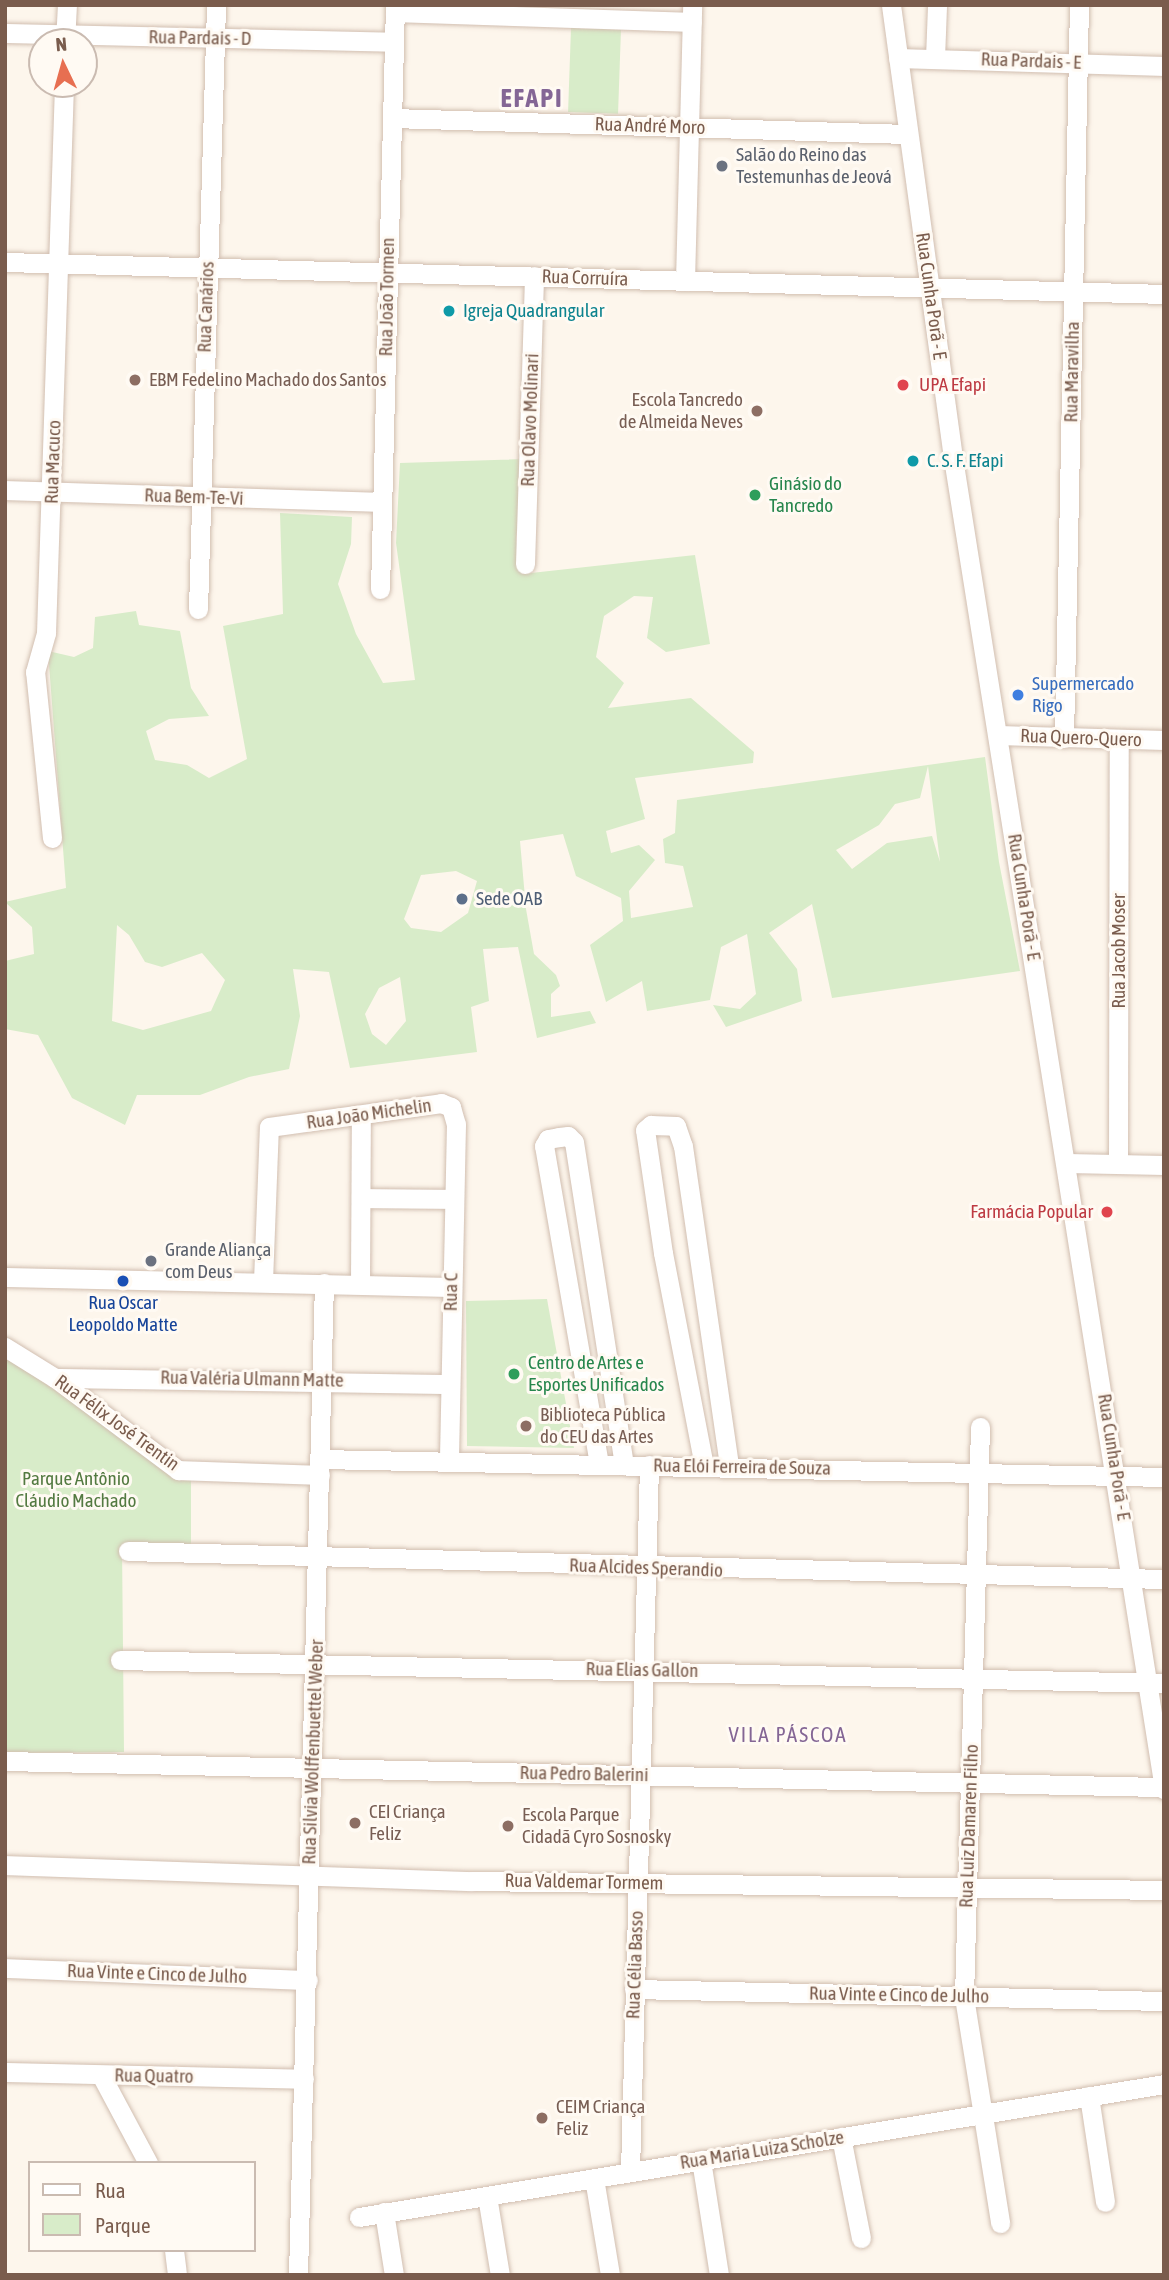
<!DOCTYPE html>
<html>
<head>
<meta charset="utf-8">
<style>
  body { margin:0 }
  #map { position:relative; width:1169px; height:2280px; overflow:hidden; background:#fdf6ec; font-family:"Asap Condensed",sans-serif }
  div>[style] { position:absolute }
  .green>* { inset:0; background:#d8ecc9; transform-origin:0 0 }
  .roads { filter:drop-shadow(0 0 2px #d1beb0) drop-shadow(0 0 2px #d1beb0) }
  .minor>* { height:19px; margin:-9.5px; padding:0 9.5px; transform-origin:9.5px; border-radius:9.5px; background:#fff }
  .dots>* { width:19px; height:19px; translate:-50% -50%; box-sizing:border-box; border:4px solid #fffaf3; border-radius:50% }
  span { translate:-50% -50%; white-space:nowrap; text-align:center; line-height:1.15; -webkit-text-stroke:6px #fffaf3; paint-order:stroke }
  .street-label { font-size:19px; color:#7a5c4d }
  .worship-label { font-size:19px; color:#5b616d }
  .left { translate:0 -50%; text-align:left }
  .culture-label { font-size:19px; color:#0d838f }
  .education-label { font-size:19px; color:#785e54 }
  .right { translate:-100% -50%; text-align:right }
  .health-label { font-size:19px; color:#be3a42 }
  .leisure-label { font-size:19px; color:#27864d }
  .shop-label { font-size:19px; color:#366cbe }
  .service-label { font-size:19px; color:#4e5e75 }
  .transit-label { font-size:19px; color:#164399 }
  .park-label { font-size:19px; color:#537a41 }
  .neighbourhood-label { font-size:21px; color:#846695; letter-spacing:2px }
  .district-label { font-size:26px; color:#846695; font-weight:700; letter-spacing:2px }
  .frame { position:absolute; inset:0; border:7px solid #7a5c4d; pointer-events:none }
  .legend { position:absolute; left:28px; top:2161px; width:228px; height:91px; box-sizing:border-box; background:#fffaf3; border:2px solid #cabbb1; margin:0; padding:9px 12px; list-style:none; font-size:21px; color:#7a5c4d }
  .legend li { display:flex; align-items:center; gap:14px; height:35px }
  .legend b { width:35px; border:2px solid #cabbb1 }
  .north { position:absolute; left:28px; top:28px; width:70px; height:70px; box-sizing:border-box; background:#fffaf3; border:2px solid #cabbb1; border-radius:50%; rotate:355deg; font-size:19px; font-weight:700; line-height:28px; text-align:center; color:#7a5c4d }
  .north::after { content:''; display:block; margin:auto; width:24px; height:32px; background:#e76f51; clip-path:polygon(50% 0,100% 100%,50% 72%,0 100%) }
</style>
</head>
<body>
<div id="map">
  <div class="green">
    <i style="left:571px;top:28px;width:50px;height:84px;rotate:2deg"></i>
    <i style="clip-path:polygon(evenodd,525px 459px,516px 538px,522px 574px,695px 555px,710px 644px,666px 652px,647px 638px,653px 597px,634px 596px,604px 616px,596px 657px,624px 683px,608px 708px,691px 698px,754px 752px,753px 763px,635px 778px,645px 819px,606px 831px,611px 853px,639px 845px,655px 860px,629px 891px,631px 918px,693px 907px,683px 866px,665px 863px,663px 839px,675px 833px,677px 800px,985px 757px,999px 862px,1020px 971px,832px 998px,812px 904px,769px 933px,797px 969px,802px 1001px,726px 1027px,713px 1005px,740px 1009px,756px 994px,747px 934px,721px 947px,710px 1000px,647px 1011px,642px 981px,606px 1002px,590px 945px,623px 921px,621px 898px,576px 876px,563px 834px,520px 841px,526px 909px,534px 954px,556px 975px,560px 986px,551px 994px,551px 1017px,590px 1011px,596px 1023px,537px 1038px,518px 947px,483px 949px,489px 1001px,471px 1007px,477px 1052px,350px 1068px,329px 972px,293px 969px,300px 1016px,289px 1069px,249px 1077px,200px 1095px,137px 1095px,125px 1125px,72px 1098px,38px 1035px,5px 1029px,5px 961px,34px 954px,32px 927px,5px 902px,66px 888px,48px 651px,74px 657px,93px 648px,95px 617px,136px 611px,139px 625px,180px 631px,191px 688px,209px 716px,169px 719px,146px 731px,155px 760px,187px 765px,209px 778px,247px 759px,223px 626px,283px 614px,280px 513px,352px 517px,351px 544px,338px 584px,356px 634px,383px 683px,415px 680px,396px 543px,400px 463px,525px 459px,928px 766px,940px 862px,932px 836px,887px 843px,852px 869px,836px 850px,879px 825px,895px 804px,920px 798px,928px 766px,525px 459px,456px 871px,477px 881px,468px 913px,441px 932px,411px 928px,404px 919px,421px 875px,456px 871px,525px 459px,117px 925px,129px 935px,145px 962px,162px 967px,202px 953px,225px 980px,211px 1011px,143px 1030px,112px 1021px,117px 925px,525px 459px,400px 977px,406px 1021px,386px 1045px,372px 1034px,365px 1014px,379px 988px,400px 977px)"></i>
    <i style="clip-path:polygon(547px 1299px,574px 1448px,467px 1446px,466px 1301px)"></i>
    <i style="clip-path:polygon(5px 1356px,182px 1478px,191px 1478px,191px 1545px,122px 1546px,124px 1752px,5px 1753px)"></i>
  </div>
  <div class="roads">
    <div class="minor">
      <i style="left:891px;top:5px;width:457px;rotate:82.2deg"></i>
      <i style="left:953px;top:458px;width:1348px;rotate:80.99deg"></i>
      <i style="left:395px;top:12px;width:297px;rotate:1.9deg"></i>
      <i style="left:5px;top:33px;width:389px;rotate:1.3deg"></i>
      <i style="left:65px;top:42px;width:37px;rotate:-87deg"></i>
      <i style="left:898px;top:58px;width:266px;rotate:1.7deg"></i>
      <i style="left:935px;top:58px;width:53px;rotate:-87.8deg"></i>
      <i style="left:392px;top:118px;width:516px;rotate:1.78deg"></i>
      <i style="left:5px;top:262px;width:1159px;rotate:1.58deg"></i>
      <i style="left:685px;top:281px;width:276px;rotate:-88.5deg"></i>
      <i style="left:5px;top:490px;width:377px;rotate:1.8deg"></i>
      <i style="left:525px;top:564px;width:288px;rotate:-88.2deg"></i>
      <i style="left:380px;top:589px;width:584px;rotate:-88.53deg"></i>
      <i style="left:198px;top:609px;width:604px;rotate:-88.29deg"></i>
      <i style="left:998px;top:735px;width:166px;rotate:1.7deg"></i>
      <i style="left:1064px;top:738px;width:733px;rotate:-88.83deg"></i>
      <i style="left:52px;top:838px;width:167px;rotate:-95.8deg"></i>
      <i style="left:35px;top:672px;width:41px;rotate:-74.2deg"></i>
      <i style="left:46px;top:633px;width:549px;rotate:-88.12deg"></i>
      <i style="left:1067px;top:1163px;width:97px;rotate:1.2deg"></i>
      <i style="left:1118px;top:1164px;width:425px;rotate:-89.9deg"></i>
      <i style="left:362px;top:1198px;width:90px;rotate:0.6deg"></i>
      <i style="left:5px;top:1277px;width:447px;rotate:1.3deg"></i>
      <i style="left:263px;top:1281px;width:154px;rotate:-87.8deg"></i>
      <i style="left:269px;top:1127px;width:174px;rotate:-7.9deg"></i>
      <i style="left:441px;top:1103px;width:11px;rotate:22deg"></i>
      <i style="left:451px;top:1107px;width:18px;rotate:74deg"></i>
      <i style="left:456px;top:1124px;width:337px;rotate:91.2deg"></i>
      <i style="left:360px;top:1284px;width:168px;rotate:-89.7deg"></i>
      <i style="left:5px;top:1347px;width:59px;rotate:31.8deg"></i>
      <i style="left:55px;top:1378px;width:154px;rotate:36.8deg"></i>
      <i style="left:178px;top:1470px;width:142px;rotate:2deg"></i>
      <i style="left:55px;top:1378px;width:394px;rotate:0.9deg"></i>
      <i style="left:980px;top:1427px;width:570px;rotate:91.61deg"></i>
      <i style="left:964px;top:1997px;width:229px;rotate:80.9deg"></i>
      <i style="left:320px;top:1459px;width:844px;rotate:1.22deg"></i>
      <i style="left:599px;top:1464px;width:323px;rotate:-99.8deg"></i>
      <i style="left:544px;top:1146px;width:8px;rotate:-60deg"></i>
      <i style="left:548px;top:1139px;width:11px;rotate:-10deg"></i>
      <i style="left:559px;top:1137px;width:9px;rotate:-6deg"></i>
      <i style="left:568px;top:1136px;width:8px;rotate:45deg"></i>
      <i style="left:574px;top:1142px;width:327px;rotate:81.2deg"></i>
      <i style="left:704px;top:1466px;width:217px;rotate:-100.9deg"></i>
      <i style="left:663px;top:1253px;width:124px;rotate:-98.3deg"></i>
      <i style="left:645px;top:1130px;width:8px;rotate:-40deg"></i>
      <i style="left:651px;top:1125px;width:25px;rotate:2deg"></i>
      <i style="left:676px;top:1126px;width:21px;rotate:71deg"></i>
      <i style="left:683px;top:1146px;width:323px;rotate:81.8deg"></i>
      <i style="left:128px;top:1551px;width:1036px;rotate:1.55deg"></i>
      <i style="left:120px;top:1660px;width:1044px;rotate:1.26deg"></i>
      <i style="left:5px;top:1761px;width:1159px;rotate:1.29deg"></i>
      <i style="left:5px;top:1865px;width:466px;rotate:2deg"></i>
      <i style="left:471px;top:1881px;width:693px;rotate:0.74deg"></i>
      <i style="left:5px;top:1968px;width:303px;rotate:2.3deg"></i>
      <i style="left:634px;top:1989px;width:530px;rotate:1.3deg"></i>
      <i style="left:5px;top:2072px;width:299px;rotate:1.3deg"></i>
      <i style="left:101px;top:2075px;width:100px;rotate:61.9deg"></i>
      <i style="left:1089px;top:2096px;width:107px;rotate:81.4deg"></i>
      <i style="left:841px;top:2137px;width:103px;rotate:78.8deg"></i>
      <i style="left:701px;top:2160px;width:116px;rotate:81.1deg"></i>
      <i style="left:630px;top:2172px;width:707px;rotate:-88.46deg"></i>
      <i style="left:594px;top:2178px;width:98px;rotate:80.6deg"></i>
      <i style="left:487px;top:2196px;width:80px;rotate:80.7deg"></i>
      <i style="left:384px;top:2212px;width:64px;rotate:81deg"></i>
      <i style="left:359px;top:2217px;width:816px;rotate:-9.38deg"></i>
      <i style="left:174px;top:2250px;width:25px;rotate:83deg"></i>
      <i style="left:298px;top:2275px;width:992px;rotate:-88.5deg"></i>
    </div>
  </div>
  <div class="dots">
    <i style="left:722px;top:166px;background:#6b7280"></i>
    <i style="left:449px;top:311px;background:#0f9aa8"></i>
    <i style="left:135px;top:380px;background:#8d6e63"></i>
    <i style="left:903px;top:385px;background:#e0444e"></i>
    <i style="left:757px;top:411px;background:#8d6e63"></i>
    <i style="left:913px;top:461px;background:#0f9aa8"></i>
    <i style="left:755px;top:495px;background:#2e9e5b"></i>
    <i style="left:1018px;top:695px;background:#3f7fe0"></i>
    <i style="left:462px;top:899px;background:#5c6f8a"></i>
    <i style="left:1107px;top:1212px;background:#e0444e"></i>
    <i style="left:151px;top:1261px;background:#6b7280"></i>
    <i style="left:123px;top:1281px;background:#1a4fb4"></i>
    <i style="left:514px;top:1374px;background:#2e9e5b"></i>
    <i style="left:526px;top:1426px;background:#8d6e63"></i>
    <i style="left:355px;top:1823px;background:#8d6e63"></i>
    <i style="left:508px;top:1826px;background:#8d6e63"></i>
    <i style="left:542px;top:2118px;background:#8d6e63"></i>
  </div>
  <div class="street-label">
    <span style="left:200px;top:38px;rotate:1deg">Rua Pardais - D</span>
    <span style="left:1031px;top:61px;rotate:2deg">Rua Pardais - E</span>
    <span style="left:650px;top:126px;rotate:2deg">Rua André Moro</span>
    <span style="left:585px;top:278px;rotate:2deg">Rua Corruíra</span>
    <span style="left:931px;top:296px;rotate:82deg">Rua Cunha Porã - E</span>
    <span style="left:387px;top:297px;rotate:-89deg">Rua João Tormen</span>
    <span style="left:206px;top:307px;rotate:-88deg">Rua Canários</span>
    <span style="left:1072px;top:372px;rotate:-89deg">Rua Maravilha</span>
    <span style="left:530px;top:420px;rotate:-88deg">Rua Olavo Molinari</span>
    <span style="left:53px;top:462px;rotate:-88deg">Rua Macuco</span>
    <span style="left:194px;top:497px;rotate:2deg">Rua Bem-Te-Vi</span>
    <span style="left:1081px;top:738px;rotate:2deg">Rua Quero-Quero</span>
    <span style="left:1024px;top:897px;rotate:81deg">Rua Cunha Porã - E</span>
    <span style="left:1119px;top:951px;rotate:-90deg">Rua Jacob Moser</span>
    <span style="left:369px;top:1114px;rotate:-8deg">Rua João Michelin</span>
    <span style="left:451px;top:1292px;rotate:-89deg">Rua C</span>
    <span style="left:252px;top:1379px;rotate:1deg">Rua Valéria Ulmann Matte</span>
    <span style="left:117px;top:1423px;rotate:36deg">Rua Félix José Trentin</span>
    <span style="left:1114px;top:1457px;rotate:81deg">Rua Cunha Porã - E</span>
    <span style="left:742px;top:1467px;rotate:1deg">Rua Elói Ferreira de Souza</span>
    <span style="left:646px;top:1568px;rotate:2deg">Rua Alcides Sperandio</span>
    <span style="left:642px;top:1670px;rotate:1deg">Rua Elias Gallon</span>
    <span style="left:313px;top:1752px;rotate:-88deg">Rua Silvia Wolffenbuettel Weber</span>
    <span style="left:584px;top:1774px;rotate:1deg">Rua Pedro Balerini</span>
    <span style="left:969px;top:1826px;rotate:-88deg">Rua Luiz Damaren Filho</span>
    <span style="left:584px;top:1882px;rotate:1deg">Rua Valdemar Tormem</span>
    <span style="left:635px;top:1965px;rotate:-88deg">Rua Célia Basso</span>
    <span style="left:157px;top:1974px;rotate:2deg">Rua Vinte e Cinco de Julho</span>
    <span style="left:899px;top:1995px;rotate:1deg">Rua Vinte e Cinco de Julho</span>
    <span style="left:154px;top:2076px;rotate:1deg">Rua Quatro</span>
    <span style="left:762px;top:2150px;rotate:-9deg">Rua Maria Luiza Scholze</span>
  </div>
  <div class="worship-label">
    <span class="left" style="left:736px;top:166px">Salão do Reino das<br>Testemunhas de Jeová</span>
    <span class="left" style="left:165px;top:1261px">Grande Aliança<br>com Deus</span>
  </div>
  <div class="culture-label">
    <span class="left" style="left:463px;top:311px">Igreja Quadrangular</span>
    <span class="left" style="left:927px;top:461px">C. S. F. Efapi</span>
  </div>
  <div class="education-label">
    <span class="left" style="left:149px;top:380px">EBM Fedelino Machado dos Santos</span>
    <span class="right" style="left:743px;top:411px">Escola Tancredo<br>de Almeida Neves</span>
    <span class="left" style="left:540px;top:1426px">Biblioteca Pública<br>do CEU das Artes</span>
    <span class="left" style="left:369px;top:1823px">CEI Criança<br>Feliz</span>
    <span class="left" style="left:522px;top:1826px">Escola Parque<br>Cidadã Cyro Sosnosky</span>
    <span class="left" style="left:556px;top:2118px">CEIM Criança<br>Feliz</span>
  </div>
  <div class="health-label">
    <span class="left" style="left:919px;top:385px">UPA Efapi</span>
    <span class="right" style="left:1093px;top:1212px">Farmácia Popular</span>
  </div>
  <div class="leisure-label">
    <span class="left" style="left:769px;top:495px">Ginásio do<br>Tancredo</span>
    <span class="left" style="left:528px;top:1374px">Centro de Artes e<br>Esportes Unificados</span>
  </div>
  <div class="shop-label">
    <span class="left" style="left:1032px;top:695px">Supermercado<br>Rigo</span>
  </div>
  <div class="service-label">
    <span class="left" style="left:476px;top:899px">Sede OAB</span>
  </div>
  <div class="transit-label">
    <span style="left:123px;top:1314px">Rua Oscar<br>Leopoldo Matte</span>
  </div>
  <div class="park-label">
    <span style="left:76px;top:1490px">Parque Antônio<br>Cláudio Machado</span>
  </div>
  <div class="neighbourhood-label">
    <span style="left:788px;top:1734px">VILA PÁSCOA</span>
  </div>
  <div class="district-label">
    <span style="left:532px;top:99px">EFAPI</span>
  </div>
  <div class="frame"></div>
  <ul class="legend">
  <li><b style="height:9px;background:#fff"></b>Rua</li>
  <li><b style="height:19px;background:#d8ecc9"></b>Parque</li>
  </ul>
  <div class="north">N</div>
</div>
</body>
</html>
